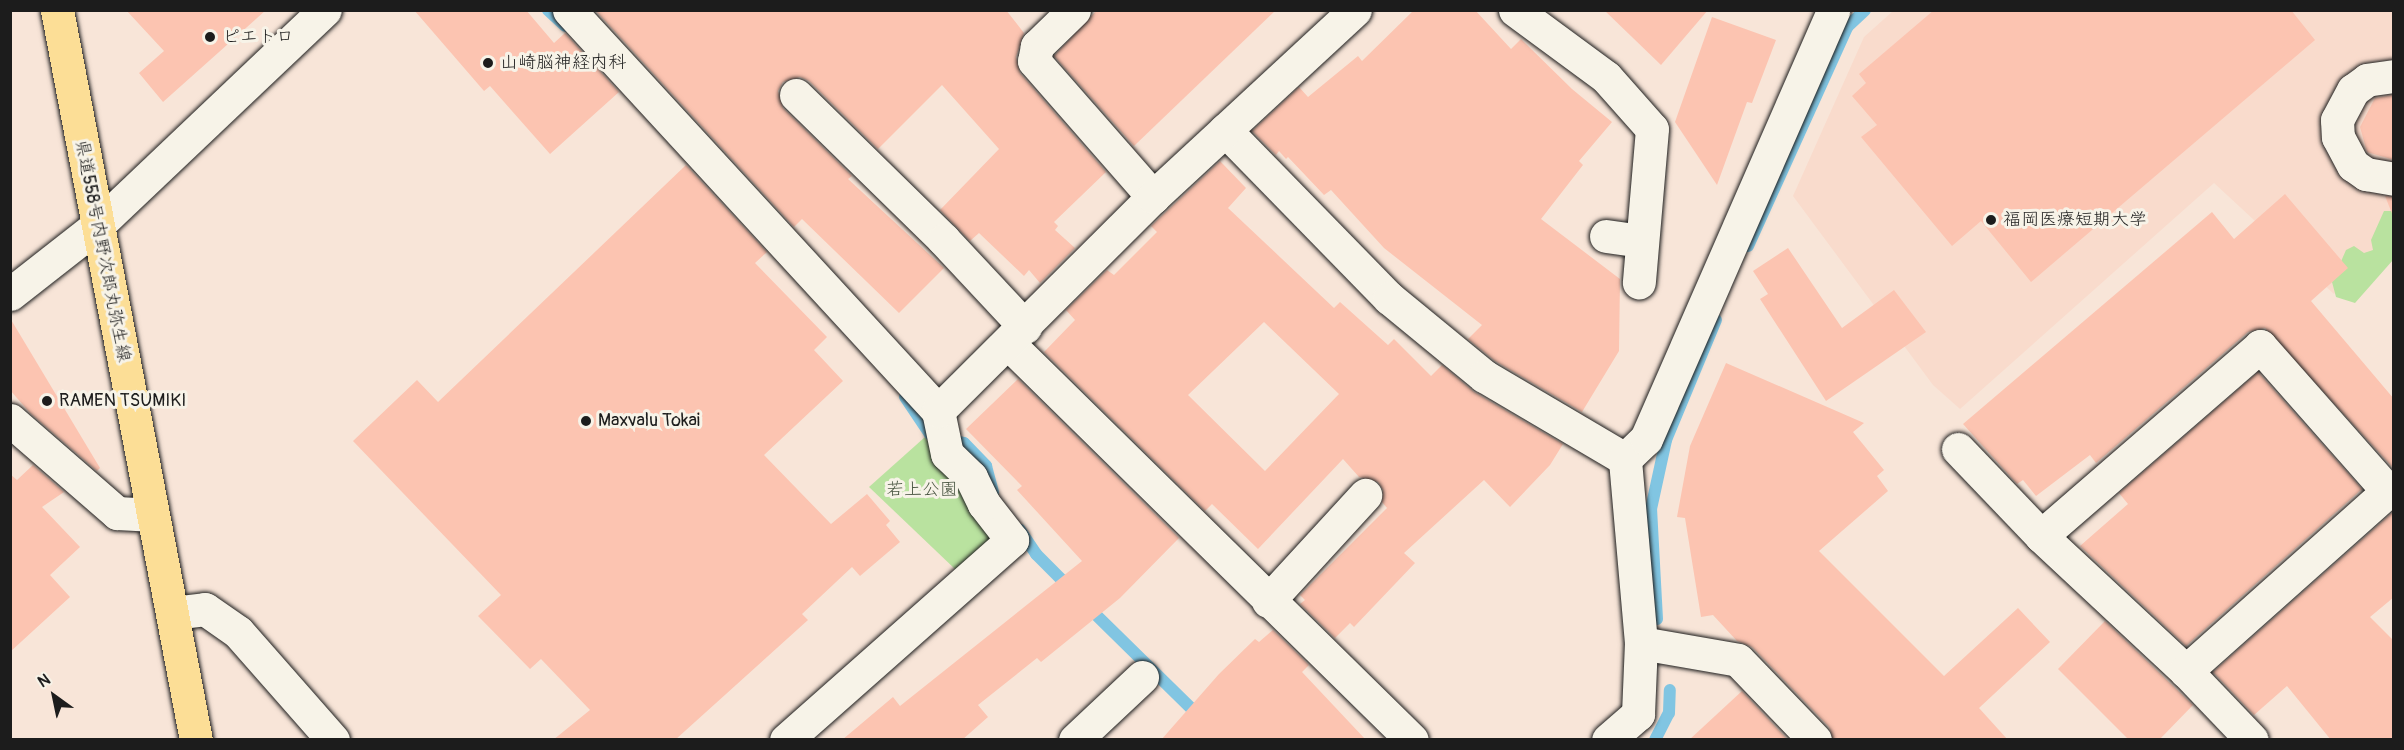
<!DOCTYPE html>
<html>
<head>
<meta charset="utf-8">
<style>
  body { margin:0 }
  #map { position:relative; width:2404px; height:750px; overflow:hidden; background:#f8e5d8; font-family:Pangolin,"Klee One",sans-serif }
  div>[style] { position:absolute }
  .built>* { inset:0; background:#f9dbcc }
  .green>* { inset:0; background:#b9e29f }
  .stream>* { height:12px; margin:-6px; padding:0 6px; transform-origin:6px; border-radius:6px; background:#81c5e2 }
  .building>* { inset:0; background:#fcc4b1 }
  .roads { filter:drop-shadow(0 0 2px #1c1c1c) drop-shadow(0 0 2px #1c1c1c) }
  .minor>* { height:33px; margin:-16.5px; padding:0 16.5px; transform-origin:16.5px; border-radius:16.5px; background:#f7f3e8 }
  .major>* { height:33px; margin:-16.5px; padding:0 16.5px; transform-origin:16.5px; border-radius:16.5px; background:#fcde96 }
  .dots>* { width:16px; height:16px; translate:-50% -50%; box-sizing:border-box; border:3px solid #f7f3e8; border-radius:50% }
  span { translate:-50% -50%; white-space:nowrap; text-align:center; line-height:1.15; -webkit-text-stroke:6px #f7f3e8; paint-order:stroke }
  .poi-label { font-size:18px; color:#1c1c1c }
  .left { translate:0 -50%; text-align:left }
  .street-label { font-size:18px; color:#1c1c1c }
  .park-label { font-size:18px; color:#4b5743 }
  .frame { position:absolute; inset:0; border:12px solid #1c1c1c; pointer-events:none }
  .north { position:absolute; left:24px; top:666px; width:60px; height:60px; -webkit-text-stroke:4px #f7f3e8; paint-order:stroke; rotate:327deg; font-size:16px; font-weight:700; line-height:24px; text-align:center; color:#1c1c1c }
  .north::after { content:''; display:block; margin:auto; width:21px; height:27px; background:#1c1c1c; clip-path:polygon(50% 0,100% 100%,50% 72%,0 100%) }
</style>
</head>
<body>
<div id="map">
  <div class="built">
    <i style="clip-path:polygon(1893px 11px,2393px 11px,2393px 243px,2334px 294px,2214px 183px,1960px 409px,1933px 385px,1793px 196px,1864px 37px)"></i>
  </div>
  <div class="green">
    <i style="clip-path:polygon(2384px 211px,2393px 211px,2393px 260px,2355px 303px,2336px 297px,2332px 282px,2346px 250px,2354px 246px,2364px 253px,2373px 250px,2371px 240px)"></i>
    <i style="clip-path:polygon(925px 437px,997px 532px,956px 570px,869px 487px)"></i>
  </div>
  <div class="stream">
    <i style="left:548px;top:10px;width:23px;rotate:43deg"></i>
    <i style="left:1748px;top:246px;width:242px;rotate:-65.6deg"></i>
    <i style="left:1848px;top:26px;width:23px;rotate:-43deg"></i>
    <i style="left:905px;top:397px;width:45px;rotate:56deg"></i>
    <i style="left:930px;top:434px;width:35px;rotate:15deg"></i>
    <i style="left:964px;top:443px;width:32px;rotate:46deg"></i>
    <i style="left:986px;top:466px;width:27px;rotate:75deg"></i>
    <i style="left:1020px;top:530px;width:29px;rotate:56deg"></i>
    <i style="left:1036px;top:554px;width:49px;rotate:45deg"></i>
    <i style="left:1087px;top:606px;width:160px;rotate:44.5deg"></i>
    <i style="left:1657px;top:619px;width:110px;rotate:-93.1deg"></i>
    <i style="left:1651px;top:509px;width:71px;rotate:-77.7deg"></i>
    <i style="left:1666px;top:440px;width:130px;rotate:-67.4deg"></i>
    <i style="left:1655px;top:740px;width:30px;rotate:-63deg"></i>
    <i style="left:1669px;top:713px;width:23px;rotate:-88deg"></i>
  </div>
  <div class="building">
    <i style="clip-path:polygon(126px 10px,266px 10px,163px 102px,139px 73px,164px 51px)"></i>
    <i style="clip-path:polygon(414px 10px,526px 10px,554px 43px,565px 33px,619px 92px,550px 154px,490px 86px,484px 91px)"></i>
    <i style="clip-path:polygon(595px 10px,1006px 10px,1024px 33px,1016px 57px,1020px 73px,1106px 172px,1054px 222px,1058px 226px,1055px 230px,1075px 248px,1040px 283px,1029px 270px,1024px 276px,979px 233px,970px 241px,940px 210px,999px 149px,942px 85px,878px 149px,809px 81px,800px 77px,783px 82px,778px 91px,783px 108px,852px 176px,848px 179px,944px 268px,899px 313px,802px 219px,794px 227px)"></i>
    <i style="clip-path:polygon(1097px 10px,1276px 10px,1134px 146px,1054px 56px)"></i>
    <i style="clip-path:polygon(1414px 10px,1475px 10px,1511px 49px,1521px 39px,1572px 89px,1612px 122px,1579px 161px,1583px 165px,1541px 219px,1620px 279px,1619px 351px,1582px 412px,1495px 361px,1468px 339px,1482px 325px,1384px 248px,1331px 190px,1324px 195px,1288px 157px,1286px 159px,1279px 151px,1276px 155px,1252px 131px,1299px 87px,1308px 97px,1358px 56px,1362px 61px)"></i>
    <i style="clip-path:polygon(1604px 10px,1708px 10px,1661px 65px)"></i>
    <i style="clip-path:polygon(1934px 10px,2291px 10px,2315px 40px,2031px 282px,1981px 221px,1952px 246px,1861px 137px,1877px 125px,1852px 96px,1866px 83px,1859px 74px)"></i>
    <i style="clip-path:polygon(1712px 17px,1776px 40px,1752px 103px,1747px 102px,1717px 185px,1675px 122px)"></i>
    <i style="clip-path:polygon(2394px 95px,2394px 160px,2367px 152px,2360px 127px,2375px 98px)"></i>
    <i style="clip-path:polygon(evenodd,1220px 161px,1246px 188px,1228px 208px,1334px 308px,1340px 302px,1388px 345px,1394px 339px,1431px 376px,1442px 365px,1474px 392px,1563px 444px,1550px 465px,1510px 507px,1484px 480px,1404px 553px,1415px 563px,1354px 627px,1350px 623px,1335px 638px,1300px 604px,1305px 600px,1300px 595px,1387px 508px,1382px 502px,1383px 490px,1378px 482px,1359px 477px,1343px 459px,1258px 549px,1212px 504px,1205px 511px,1044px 352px,1075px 320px,1066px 310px,1107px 270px,1114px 275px,1157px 232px,1151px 226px,1220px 161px,1264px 322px,1339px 394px,1265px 471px,1188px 395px,1264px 322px)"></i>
    <i style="clip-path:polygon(686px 165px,767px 252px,755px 263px,827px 337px,814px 350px,843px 381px,764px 455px,831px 524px,867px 494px,890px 521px,886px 525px,900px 542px,860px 576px,852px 567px,802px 614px,808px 620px,675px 740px,553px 740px,590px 710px,541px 659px,530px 669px,478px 616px,501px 595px,353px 441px,417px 380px,438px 402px)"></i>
    <i style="clip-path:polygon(2285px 194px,2348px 268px,2311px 301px,2394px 399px,2394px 469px,2265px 328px,2248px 332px,2096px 463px,2090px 455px,2036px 496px,2023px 480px,2017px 484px,1963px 424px,2212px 212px,2234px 239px)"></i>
    <i style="clip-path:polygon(2385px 196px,2394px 197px,2394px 216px,2393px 216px)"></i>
    <i style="clip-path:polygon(1788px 248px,1842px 328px,1894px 290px,1926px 332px,1826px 401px,1760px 299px,1768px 294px,1753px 271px)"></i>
    <i style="clip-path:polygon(10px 318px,100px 468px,97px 471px,30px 413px,10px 390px)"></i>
    <i style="clip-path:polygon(1726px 363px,1864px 423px,1853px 432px,1884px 470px,1877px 476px,1888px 491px,1819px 551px,1944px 676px,2018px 608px,2050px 642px,1979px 708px,2008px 740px,1833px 740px,1829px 727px,1752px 647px,1737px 641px,1713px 615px,1701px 617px,1685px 518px,1677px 517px,1690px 446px)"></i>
    <i style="clip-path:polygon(2258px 372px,2362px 489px,2186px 646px,2080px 546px,2128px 504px,2119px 493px)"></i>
    <i style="clip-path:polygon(1018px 379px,1179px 538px,1120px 598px,1041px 662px,1037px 658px,978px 705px,988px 717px,962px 740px,842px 740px,893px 697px,900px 706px,1082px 561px,1017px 490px,1022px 486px,966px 429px)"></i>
    <i style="clip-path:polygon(33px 465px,64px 492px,42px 507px,80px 547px,50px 575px,70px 597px,10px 652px,10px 474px,17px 480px)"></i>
    <i style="clip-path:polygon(2394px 511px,2394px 597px,2370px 617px,2394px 641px,2394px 740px,2331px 740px,2287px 686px,2254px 715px,2213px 672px)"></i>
    <i style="clip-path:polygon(2105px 621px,2193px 705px,2159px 740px,2129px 740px,2058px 669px)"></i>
    <i style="clip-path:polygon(1273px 630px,1309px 665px,1302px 672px,1366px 740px,1161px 740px,1219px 674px,1255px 639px,1259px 642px)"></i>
    <i style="clip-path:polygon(1742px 691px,1788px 740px,1689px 740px)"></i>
  </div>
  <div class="roads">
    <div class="minor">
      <i style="left:569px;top:10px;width:545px;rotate:47.38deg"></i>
      <i style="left:1074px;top:10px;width:52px;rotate:135.8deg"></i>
      <i style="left:1037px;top:46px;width:15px;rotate:101deg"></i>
      <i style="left:1034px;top:61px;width:181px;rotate:48.8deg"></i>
      <i style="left:1515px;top:10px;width:113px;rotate:36.4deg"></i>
      <i style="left:1606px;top:77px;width:69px;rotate:48.5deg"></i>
      <i style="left:1652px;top:129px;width:154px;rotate:94.9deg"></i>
      <i style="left:2394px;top:76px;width:27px;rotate:172deg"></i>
      <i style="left:2367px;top:80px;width:17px;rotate:144deg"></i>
      <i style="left:2353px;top:90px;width:34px;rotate:118deg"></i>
      <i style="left:2337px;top:120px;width:17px;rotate:87deg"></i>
      <i style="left:2338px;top:137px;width:32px;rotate:62deg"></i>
      <i style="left:2353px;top:165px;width:16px;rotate:35deg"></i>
      <i style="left:2366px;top:174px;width:28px;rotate:10deg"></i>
      <i style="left:796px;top:95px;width:207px;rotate:44.4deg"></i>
      <i style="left:944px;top:240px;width:119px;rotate:47deg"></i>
      <i style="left:1225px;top:130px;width:235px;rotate:45.7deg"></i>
      <i style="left:1389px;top:298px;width:123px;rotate:39.4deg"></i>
      <i style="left:1484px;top:376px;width:164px;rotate:30.5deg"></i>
      <i style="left:1606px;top:236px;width:36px;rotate:8deg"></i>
      <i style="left:10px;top:294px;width:110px;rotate:-38deg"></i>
      <i style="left:97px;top:226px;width:314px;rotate:-43.5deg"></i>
      <i style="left:1008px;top:343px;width:566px;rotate:44.5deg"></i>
      <i style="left:10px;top:420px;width:142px;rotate:41deg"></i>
      <i style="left:117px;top:513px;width:33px;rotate:3deg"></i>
      <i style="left:1958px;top:449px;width:120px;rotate:46.3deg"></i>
      <i style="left:2041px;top:536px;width:198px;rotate:43deg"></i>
      <i style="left:2186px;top:671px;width:95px;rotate:46.3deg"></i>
      <i style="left:2041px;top:536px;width:290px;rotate:-40.9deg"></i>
      <i style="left:2260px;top:346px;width:193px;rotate:48.6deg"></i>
      <i style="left:2388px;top:491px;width:271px;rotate:138.3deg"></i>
      <i style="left:1268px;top:601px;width:144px;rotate:-47.5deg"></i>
      <i style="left:173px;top:613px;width:32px;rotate:-7deg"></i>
      <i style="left:205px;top:609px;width:40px;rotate:34.9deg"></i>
      <i style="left:238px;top:632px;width:144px;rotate:48.7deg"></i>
      <i style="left:1641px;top:643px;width:98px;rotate:9.9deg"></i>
      <i style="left:1738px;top:660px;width:111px;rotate:46.1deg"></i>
      <i style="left:786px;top:740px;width:302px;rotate:-41.5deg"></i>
      <i style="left:1012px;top:540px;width:46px;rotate:-127.9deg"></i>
      <i style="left:984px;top:504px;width:30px;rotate:-116deg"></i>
      <i style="left:971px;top:477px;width:33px;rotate:-136deg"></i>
      <i style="left:947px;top:454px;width:44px;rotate:-101.8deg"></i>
      <i style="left:938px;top:411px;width:303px;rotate:-44.9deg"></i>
      <i style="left:1153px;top:197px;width:275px;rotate:-42.8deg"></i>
      <i style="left:1075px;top:740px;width:92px;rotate:-43.2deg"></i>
      <i style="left:1608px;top:740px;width:40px;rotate:-41deg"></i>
      <i style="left:1638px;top:714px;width:71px;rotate:-87.6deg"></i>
      <i style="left:1641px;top:643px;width:185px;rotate:-95deg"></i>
      <i style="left:1625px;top:459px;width:29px;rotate:-44deg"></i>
      <i style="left:1646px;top:439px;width:468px;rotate:-66.4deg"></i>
    </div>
    <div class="major">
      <i style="left:57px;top:10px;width:743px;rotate:79.22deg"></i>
    </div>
  </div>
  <div class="dots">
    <i style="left:210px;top:37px;background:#1c1c1c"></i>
    <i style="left:488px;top:63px;background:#1c1c1c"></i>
    <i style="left:1991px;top:220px;background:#1c1c1c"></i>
    <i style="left:47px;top:401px;background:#1c1c1c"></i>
    <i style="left:586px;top:421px;background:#1c1c1c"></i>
  </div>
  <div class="poi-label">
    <span class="left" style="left:222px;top:37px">ピエトロ</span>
    <span class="left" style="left:500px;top:63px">山崎脳神経内科</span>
    <span class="left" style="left:2003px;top:220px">福岡医療短期大学</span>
    <span class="left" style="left:59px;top:401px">RAMEN TSUMIKI</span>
    <span class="left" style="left:598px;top:421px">Maxvalu Tokai</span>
  </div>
  <div class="street-label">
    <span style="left:102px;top:251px;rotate:79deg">県道558号内野次郎丸弥生線</span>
  </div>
  <div class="park-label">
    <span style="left:922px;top:490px">若上公園</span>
  </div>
  <div class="frame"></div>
  <div class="north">N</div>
</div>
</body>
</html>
